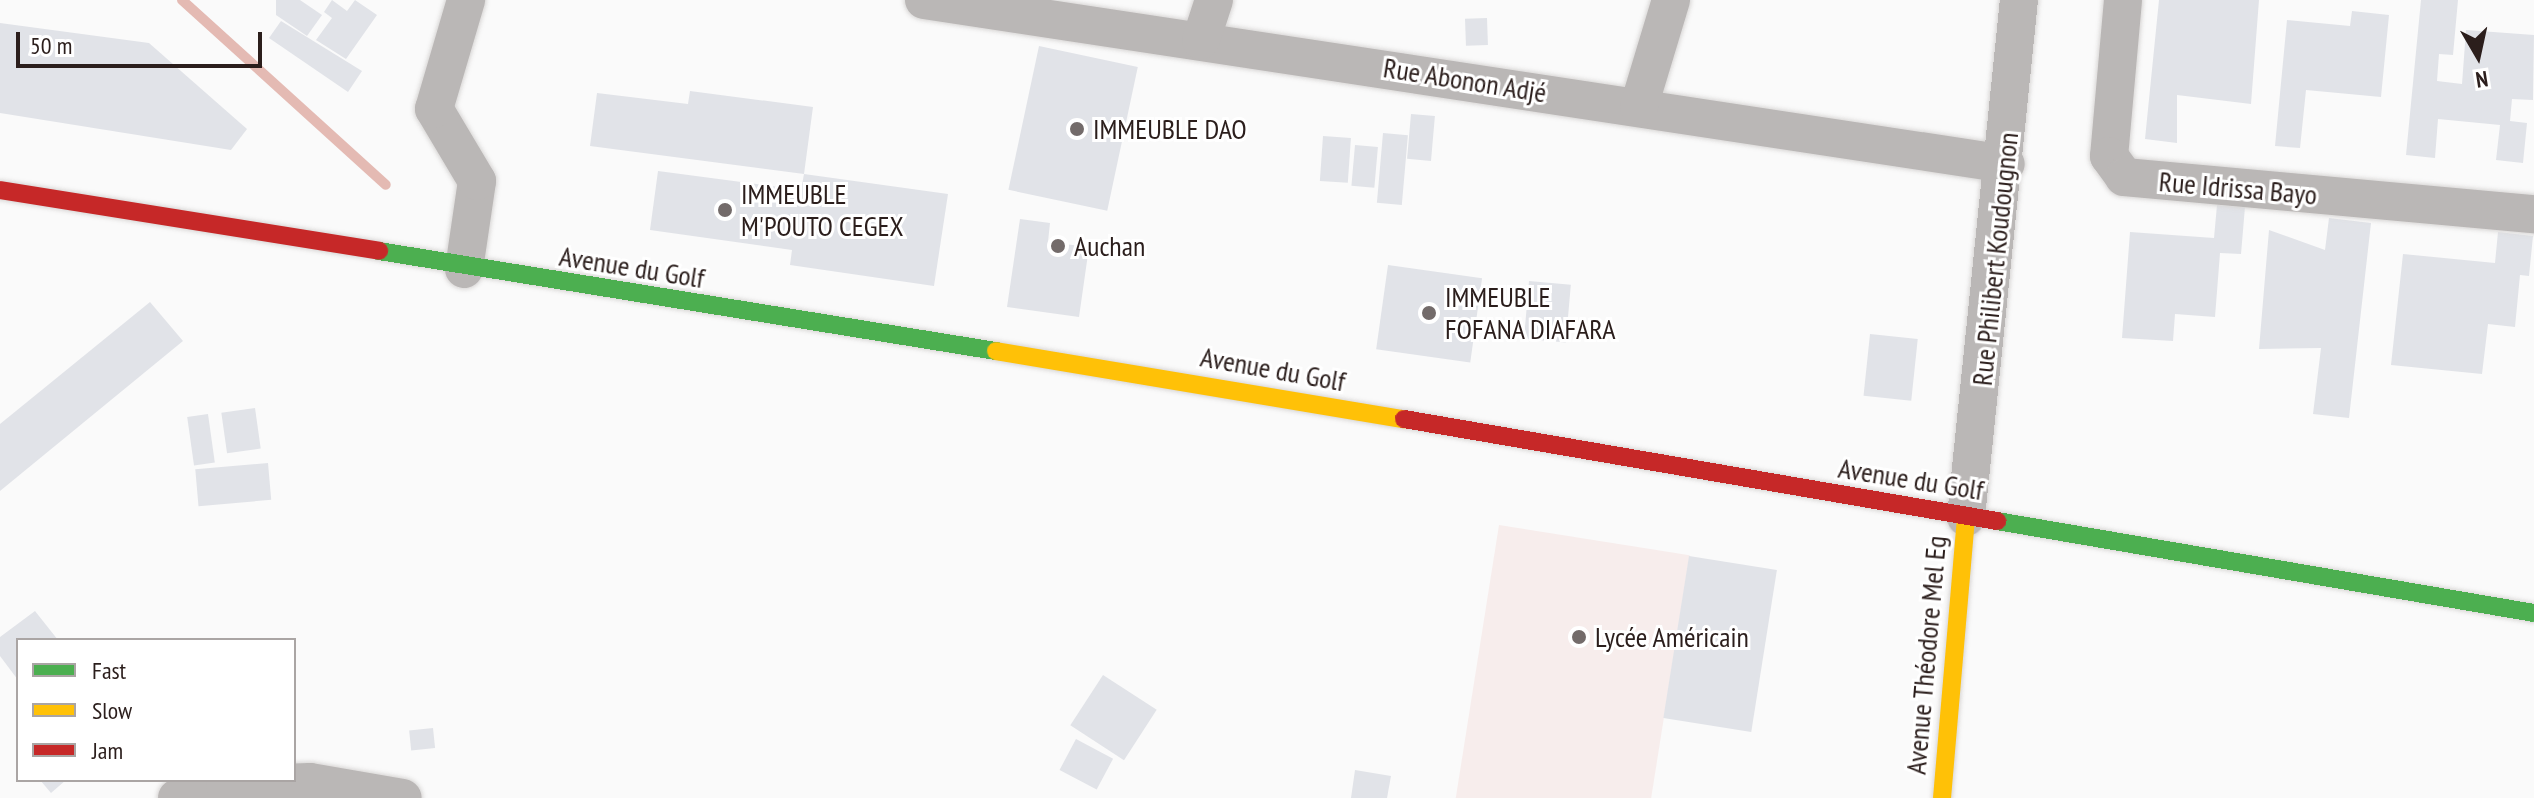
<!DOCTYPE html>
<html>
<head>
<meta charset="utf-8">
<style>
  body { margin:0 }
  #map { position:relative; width:2534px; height:798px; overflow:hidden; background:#fafafa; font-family:"PT Sans Narrow",sans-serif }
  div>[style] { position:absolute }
  .built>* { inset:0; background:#f7edec; transform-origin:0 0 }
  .stream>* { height:10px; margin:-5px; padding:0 5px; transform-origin:5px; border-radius:5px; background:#e4bab3 }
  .building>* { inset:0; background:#e1e3e8; transform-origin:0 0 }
  .roads { filter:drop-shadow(0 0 2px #d9d7d6) drop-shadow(0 0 2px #d9d7d6) }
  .street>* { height:38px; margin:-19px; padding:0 19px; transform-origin:19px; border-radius:19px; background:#bab7b6 }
  .fast>* { height:18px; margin:-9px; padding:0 9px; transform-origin:9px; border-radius:9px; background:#4caf50 }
  .slow>* { height:18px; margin:-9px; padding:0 9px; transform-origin:9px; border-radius:9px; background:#ffc107 }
  .jam>* { height:18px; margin:-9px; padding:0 9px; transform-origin:9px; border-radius:9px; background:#c62828 }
  .dots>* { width:22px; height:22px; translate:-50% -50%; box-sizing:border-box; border:4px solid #fff; border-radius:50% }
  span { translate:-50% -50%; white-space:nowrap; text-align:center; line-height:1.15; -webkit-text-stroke:6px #fff; paint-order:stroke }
  .street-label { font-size:28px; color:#2b1e1c }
  .poi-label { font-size:28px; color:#2b1e1c }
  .left { translate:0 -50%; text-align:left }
  .legend { position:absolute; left:16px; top:638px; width:280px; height:144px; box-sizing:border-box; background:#fff; border:2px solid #aaa5a4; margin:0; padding:10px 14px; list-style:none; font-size:24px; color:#2b1e1c }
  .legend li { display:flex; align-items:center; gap:16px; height:40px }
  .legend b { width:40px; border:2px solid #aaa5a4 }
  .north { position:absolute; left:2438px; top:16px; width:80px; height:80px; -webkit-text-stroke:6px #fff; paint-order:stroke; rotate:171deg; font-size:22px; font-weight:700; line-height:32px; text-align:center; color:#2b1e1c }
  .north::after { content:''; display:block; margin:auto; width:28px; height:36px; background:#2b1e1c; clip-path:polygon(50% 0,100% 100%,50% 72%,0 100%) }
  .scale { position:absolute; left:16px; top:32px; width:246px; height:36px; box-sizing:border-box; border:4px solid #2b1e1c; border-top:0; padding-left:10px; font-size:24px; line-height:28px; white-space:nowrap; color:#2b1e1c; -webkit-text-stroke:6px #fff; paint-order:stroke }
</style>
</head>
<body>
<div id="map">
  <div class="built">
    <i style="left:1499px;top:525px;width:193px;height:277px;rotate:9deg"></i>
  </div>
  <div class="stream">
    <i style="left:182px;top:0;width:275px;rotate:42.2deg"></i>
  </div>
  <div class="building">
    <i style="clip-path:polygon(276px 0,300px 0,322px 15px,307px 36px,276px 15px)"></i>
    <i style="clip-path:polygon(332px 0,347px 11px,355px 0,377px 15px,346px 59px,316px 40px,332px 18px,324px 12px)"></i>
    <i style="clip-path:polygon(2159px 0,2259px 0,2251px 104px,2177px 95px,2177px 143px,2145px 139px)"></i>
    <i style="clip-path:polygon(2421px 0,2458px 0,2453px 55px,2439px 54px,2437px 81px,2462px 84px,2466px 30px,2534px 35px,2533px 100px,2512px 99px,2510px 121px,2527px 123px,2523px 163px,2496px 160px,2500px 125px,2438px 119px,2435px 158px,2406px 155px)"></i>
    <i style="clip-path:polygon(2352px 11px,2389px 15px,2381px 97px,2306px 90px,2300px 148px,2275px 146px,2287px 20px,2350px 26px)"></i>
    <i style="left:1487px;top:18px;width:27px;height:22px;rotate:88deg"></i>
    <i style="clip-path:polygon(281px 21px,362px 71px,348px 92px,269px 38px)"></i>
    <i style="clip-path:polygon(0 23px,149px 43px,247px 129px,231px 150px,0 113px)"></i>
    <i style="left:1039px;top:46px;width:101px;height:147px;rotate:12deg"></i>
    <i style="clip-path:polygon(690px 91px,813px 107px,804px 174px,948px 194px,934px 286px,790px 265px,792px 250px,650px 230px,658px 171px,801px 190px,804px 174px,590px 146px,597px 93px,688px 104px)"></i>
    <i style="left:1411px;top:114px;width:24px;height:45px;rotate:5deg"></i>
    <i style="left:1383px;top:133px;width:25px;height:70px;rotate:5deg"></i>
    <i style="left:1323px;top:136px;width:28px;height:45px;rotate:4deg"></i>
    <i style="left:1355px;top:145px;width:23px;height:41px;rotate:5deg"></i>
    <i style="clip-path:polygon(2217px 205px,2245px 207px,2241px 254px,2220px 253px,2215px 317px,2175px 314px,2173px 341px,2122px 338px,2130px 232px,2214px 238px)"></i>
    <i style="clip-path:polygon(2329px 218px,2371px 223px,2349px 418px,2313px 414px,2321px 348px,2259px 349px,2269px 230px,2325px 250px)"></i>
    <i style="clip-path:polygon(1020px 219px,1050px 223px,1048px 242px,1089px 247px,1079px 317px,1007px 307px)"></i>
    <i style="clip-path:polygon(2498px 232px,2533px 236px,2529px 276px,2520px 275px,2515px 327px,2488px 324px,2482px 374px,2391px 365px,2403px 254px,2495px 263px)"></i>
    <i style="left:1388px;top:265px;width:95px;height:85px;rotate:8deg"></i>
    <i style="left:1529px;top:281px;width:42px;height:58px;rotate:5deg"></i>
    <i style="clip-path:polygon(150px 302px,183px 341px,0 491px,0 424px)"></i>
    <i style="left:1870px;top:334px;width:48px;height:62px;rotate:6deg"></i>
    <i style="left:255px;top:408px;width:41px;height:34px;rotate:82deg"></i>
    <i style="left:208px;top:414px;width:49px;height:21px;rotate:82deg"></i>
    <i style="left:268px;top:463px;width:37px;height:73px;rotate:85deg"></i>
    <i style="left:1689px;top:556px;width:89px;height:164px;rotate:9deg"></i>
    <i style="clip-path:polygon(35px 611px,58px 640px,18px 640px,18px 680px,0 656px,0 637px)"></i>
    <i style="left:1103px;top:675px;width:64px;height:60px;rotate:33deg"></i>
    <i style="left:433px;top:728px;width:20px;height:24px;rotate:84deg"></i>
    <i style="left:1076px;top:739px;width:42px;height:35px;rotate:28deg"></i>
    <i style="clip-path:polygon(1355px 770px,1391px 776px,1387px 798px,1351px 798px)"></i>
    <i style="clip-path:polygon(40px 780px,66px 780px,51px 793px)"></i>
  </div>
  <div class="roads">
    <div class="street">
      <i style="left:924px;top:0;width:1094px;rotate:8.62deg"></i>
      <i style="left:2123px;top:0;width:157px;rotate:95.1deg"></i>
      <i style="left:2109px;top:156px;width:26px;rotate:54deg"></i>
      <i style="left:2124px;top:177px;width:412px;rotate:5.2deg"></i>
      <i style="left:1201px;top:40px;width:42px;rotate:-72deg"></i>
      <i style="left:1639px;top:106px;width:111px;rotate:-73.2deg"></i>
      <i style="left:464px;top:269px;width:89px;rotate:-81.6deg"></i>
      <i style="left:477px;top:181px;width:84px;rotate:-120.8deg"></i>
      <i style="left:434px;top:109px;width:114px;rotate:-73.6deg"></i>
      <i style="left:1966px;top:517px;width:520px;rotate:-84.15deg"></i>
      <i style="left:177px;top:798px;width:50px;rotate:-15.2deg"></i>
      <i style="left:225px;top:785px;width:85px;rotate:-2deg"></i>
      <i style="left:310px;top:782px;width:94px;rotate:9.8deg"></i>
    </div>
    <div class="fast">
      <i style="left:379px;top:251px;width:625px;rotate:9.21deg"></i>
      <i style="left:1997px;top:521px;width:545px;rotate:9.72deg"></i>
    </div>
    <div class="slow">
      <i style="left:996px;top:351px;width:414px;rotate:9.5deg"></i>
      <i style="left:1942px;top:798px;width:282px;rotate:-85.1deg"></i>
    </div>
    <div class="jam">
      <i style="left:0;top:190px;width:384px;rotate:9.1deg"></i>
      <i style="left:1404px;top:419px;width:602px;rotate:9.76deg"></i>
    </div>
  </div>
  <div class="dots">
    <i style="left:1077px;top:129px;background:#736b6a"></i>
    <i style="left:725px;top:210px;background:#736b6a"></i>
    <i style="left:1058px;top:246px;background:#736b6a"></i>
    <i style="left:1429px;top:313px;background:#736b6a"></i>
    <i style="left:1579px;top:637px;background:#736b6a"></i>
  </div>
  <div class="street-label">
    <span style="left:1465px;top:80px;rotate:9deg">Rue Abonon Adjé</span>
    <span style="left:2238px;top:188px;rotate:5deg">Rue Idrissa Bayo</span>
    <span style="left:1995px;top:259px;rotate:-84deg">Rue Philibert Koudougnon</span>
    <span style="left:632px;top:267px;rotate:9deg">Avenue du Golf</span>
    <span style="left:1273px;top:369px;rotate:10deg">Avenue du Golf</span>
    <span style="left:1911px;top:479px;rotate:9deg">Avenue du Golf</span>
    <span style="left:1926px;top:655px;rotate:-85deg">Avenue Théodore Mel Eg</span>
  </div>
  <div class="poi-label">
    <span class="left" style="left:1093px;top:129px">IMMEUBLE DAO</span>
    <span class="left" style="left:741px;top:210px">IMMEUBLE<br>M'POUTO CEGEX</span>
    <span class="left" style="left:1074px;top:246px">Auchan</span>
    <span class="left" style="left:1445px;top:313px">IMMEUBLE<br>FOFANA DIAFARA</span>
    <span class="left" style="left:1595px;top:637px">Lycée Américain</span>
  </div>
  <ul class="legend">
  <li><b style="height:10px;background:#4caf50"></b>Fast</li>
  <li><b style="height:10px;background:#ffc107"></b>Slow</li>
  <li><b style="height:10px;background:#c62828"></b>Jam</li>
  </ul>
  <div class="north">N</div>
  <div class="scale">50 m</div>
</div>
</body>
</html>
